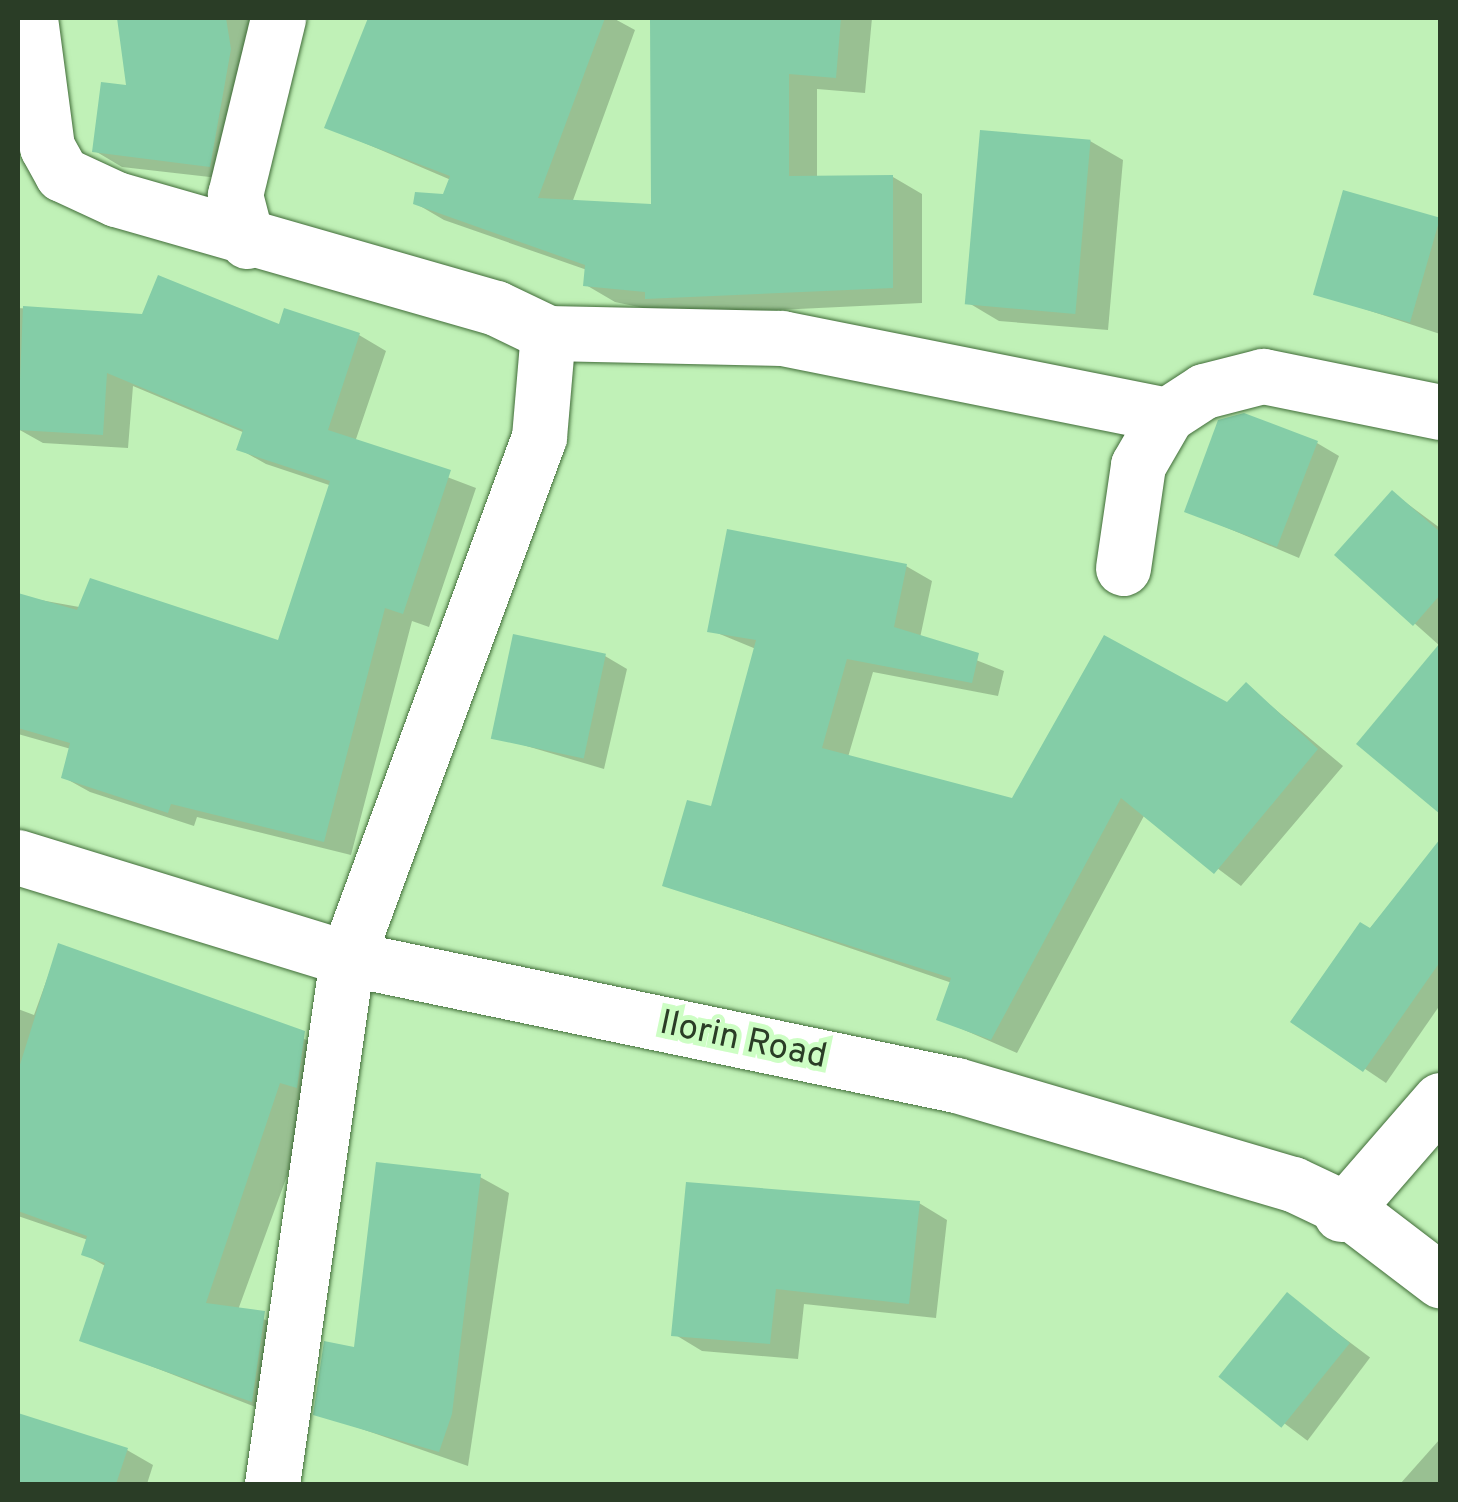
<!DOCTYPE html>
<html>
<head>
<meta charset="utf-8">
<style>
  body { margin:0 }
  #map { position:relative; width:1458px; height:1502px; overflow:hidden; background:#c0f1b7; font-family:Overpass,sans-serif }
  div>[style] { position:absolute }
  .shadow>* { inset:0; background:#0003; transform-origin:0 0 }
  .building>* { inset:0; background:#84cda7; transform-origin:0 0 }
  .roads { filter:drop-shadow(0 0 2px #406c38) drop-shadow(0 0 2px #406c38) }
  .street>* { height:55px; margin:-27.5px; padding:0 27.5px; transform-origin:27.5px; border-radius:27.5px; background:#fff }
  span { translate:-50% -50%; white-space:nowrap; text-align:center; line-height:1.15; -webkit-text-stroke:10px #cdfec4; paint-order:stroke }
  .street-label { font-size:35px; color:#2a3d26 }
  .frame { position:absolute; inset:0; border:20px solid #2a3d26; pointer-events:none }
</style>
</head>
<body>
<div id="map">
  <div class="shadow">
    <i style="clip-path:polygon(120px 18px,250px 18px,236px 180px,122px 167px,95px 151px,129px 88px)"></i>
    <i style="clip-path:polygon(371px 18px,613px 18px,635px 30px,572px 203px,654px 207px,653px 18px,872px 18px,865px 93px,817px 89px,817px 178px,893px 177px,922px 194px,922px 303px,677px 315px,615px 302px,586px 285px,587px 270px,444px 220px,415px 203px,445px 196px,451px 180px,327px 127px)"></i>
    <i style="clip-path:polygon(1090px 141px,1123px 160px,1108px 330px,999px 321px,967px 302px)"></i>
    <i style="clip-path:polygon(1344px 193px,1440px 219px,1440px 334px,1316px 293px)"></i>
    <i style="clip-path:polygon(18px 308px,280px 327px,286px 311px,359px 335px,386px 351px,355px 442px,476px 488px,429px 627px,412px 621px,351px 855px,197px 817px,194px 826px,90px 792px,63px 777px,71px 749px,18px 734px,18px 596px,279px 643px,332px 486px,266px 464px,239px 449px,245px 433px,133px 386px,128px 448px,43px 443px,18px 429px)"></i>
    <i style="clip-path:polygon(1317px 443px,1339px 456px,1299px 558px,1187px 511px)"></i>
    <i style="clip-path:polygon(1393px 493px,1440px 528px,1440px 646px,1338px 555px)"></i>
    <i style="clip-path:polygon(906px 566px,932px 581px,920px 638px,1004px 671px,998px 696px,873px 672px,848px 757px,1014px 801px,1228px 705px,1246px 685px,1343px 766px,1241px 886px,1145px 814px,1017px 1053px,939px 1019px,952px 983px,665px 885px,712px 809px,756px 649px,710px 630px)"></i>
    <i style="clip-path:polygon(1440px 647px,1440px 811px,1360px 744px)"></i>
    <i style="clip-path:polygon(605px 656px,627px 669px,604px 769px,493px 736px)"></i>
    <i style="clip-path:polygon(1440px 843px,1440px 1005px,1386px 1083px,1294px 1021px)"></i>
    <i style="clip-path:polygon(59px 946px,333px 1050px,238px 1310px,293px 1330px,281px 1417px,82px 1339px,107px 1267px,84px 1254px,88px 1240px,18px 1216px,18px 1009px,34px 1015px)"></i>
    <i style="clip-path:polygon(480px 1177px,509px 1193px,468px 1466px,316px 1413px)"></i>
    <i style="clip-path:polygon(919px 1203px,947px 1220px,936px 1318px,804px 1304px,798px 1359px,702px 1351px,674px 1334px)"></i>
    <i style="left:1287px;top:1295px;width:104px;height:104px;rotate:37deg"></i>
    <i style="clip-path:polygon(24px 1418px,127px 1450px,153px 1465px,147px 1484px,18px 1484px)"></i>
    <i style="clip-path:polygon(1440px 1439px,1440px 1484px,1400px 1484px)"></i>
  </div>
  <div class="building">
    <i style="clip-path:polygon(117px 18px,226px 18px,231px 49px,210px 167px,92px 152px,101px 82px,126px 85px)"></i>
    <i style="clip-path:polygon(368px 18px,605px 18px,538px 198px,651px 204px,650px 18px,841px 18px,836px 78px,789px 74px,789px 176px,893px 175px,893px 288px,645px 299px,645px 292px,583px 286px,585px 265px,413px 204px,415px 192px,443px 194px,450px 176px,324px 128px)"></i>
    <i style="left:980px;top:130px;width:111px;height:175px;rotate:5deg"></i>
    <i style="left:1343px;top:190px;width:101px;height:109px;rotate:16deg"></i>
    <i style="clip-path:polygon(158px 275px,279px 324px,284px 308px,360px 333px,328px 430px,451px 470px,403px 614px,385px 608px,324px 842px,171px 804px,168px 813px,61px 778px,70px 743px,18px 728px,18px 593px,77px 610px,90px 578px,278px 640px,330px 481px,236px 450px,243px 430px,107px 373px,103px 435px,18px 430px,23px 306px,142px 314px)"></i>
    <i style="clip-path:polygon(1244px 413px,1318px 441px,1277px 547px,1184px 512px,1218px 420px)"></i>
    <i style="clip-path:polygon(1392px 490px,1440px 532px,1440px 595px,1413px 626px,1334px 555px)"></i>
    <i style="clip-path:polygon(727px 529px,907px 564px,894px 627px,979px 653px,972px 683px,847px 659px,822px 748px,1012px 798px,1104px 635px,1227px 702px,1246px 682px,1318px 749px,1214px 874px,1121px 798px,991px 1040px,936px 1020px,951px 978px,662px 886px,687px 800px,711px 806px,756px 640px,707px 632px)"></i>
    <i style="left:513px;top:634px;width:95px;height:107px;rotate:12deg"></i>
    <i style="clip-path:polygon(1440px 643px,1440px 814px,1356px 744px)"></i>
    <i style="clip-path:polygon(1440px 839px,1440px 962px,1363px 1072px,1290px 1022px,1360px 922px,1370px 928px)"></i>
    <i style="clip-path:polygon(58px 943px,305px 1031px,297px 1088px,280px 1083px,206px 1303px,265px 1311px,252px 1402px,79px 1341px,105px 1263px,81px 1255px,87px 1236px,18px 1211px,18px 1071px)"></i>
    <i style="clip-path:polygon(376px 1162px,481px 1174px,452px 1414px,439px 1452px,313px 1415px,324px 1341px,354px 1347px)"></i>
    <i style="clip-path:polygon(686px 1182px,920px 1201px,909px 1304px,776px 1289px,770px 1344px,671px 1336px)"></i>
    <i style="left:1287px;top:1292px;width:81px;height:109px;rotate:39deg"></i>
    <i style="clip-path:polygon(18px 1413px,128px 1448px,116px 1484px,18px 1484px)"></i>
  </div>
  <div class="roads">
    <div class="street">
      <i style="left:30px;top:18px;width:130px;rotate:82.5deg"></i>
      <i style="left:47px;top:147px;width:31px;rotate:61deg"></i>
      <i style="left:62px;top:174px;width:60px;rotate:24.8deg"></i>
      <i style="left:116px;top:199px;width:395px;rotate:16deg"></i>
      <i style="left:496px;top:308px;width:58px;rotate:25.7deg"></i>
      <i style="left:548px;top:333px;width:234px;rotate:1.2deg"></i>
      <i style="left:782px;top:338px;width:393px;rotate:11.3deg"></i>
      <i style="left:247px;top:241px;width:48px;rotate:-104.6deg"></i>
      <i style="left:235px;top:195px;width:182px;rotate:-76.3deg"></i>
      <i style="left:1123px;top:568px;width:104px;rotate:-81.7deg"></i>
      <i style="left:1138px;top:465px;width:58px;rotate:-59.9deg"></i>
      <i style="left:1167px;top:415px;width:44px;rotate:-33deg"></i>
      <i style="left:1204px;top:391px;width:61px;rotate:-14.3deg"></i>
      <i style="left:1263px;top:376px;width:181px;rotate:11.5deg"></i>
      <i style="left:18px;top:857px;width:344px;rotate:17.1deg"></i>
      <i style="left:347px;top:958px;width:622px;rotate:11.78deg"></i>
      <i style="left:956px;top:1085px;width:351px;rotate:16.4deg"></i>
      <i style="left:1293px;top:1184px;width:61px;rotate:25.3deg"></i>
      <i style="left:1348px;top:1210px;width:116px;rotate:37.3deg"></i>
      <i style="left:1341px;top:1214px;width:151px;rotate:-49deg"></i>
      <i style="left:272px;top:1484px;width:531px;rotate:-81.89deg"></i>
      <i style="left:347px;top:958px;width:555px;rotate:-69.77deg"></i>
      <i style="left:539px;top:437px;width:104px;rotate:-85.1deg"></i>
    </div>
  </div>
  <div class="street-label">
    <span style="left:743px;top:1041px;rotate:12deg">Ilorin Road</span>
  </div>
  <div class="frame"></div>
</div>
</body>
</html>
